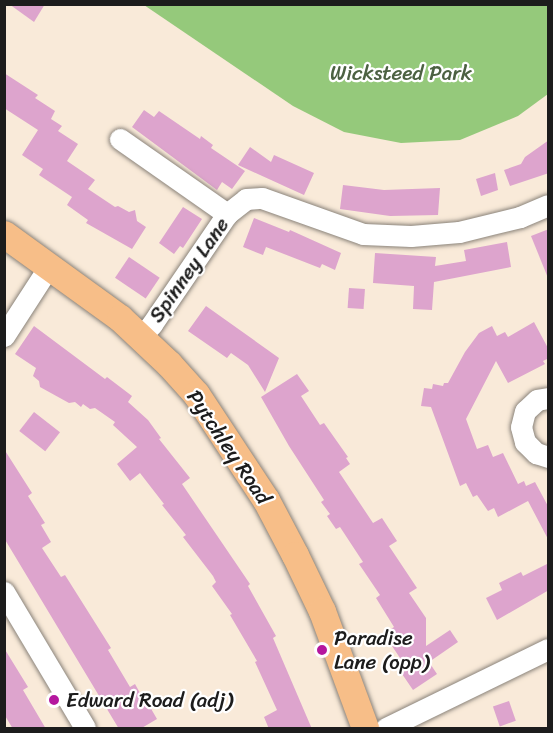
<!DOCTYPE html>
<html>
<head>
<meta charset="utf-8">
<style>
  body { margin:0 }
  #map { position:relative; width:553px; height:733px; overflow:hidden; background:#f9ead9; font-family:Sriracha,sans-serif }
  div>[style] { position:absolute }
  .green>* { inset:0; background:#95c97b }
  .building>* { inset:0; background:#dda4cd; transform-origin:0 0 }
  .roads { filter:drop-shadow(0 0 2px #8a837a) drop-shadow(0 0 2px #8a837a) }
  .minor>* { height:21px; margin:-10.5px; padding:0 10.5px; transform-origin:10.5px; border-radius:10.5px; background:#fff }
  .major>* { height:27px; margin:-13.5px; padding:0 13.5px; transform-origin:13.5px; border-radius:13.5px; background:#f7be88 }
  .dots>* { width:16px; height:16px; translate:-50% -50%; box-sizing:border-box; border:3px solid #fff; border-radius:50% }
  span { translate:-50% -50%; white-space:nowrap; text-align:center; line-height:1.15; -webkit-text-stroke:4.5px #fff; paint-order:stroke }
  .park-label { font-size:21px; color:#4c6142 }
  .street-label { font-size:21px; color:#1c1c1c }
  .poi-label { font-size:21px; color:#1c1c1c }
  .left { translate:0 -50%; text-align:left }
  .frame { position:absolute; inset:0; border:6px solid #1c1c1c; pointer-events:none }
</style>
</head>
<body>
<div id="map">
  <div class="green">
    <i style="clip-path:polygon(144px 5px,548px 5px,548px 94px,518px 116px,460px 140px,401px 143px,344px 132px,293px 106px)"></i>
  </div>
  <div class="building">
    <i style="clip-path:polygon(9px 4px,45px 4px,34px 22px)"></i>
    <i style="clip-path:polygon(4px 73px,38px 95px,35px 98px,55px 111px,51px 119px,62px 126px,58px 131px,78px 144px,67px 161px,95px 180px,88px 189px,115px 207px,118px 206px,129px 212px,135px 210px,137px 221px,146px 227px,132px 249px,86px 223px,88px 220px,67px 205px,72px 197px,39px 175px,43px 169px,22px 155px,38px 130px,4px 108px)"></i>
    <i style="clip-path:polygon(144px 110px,154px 117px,159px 111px,200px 139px,201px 136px,213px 145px,211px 148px,245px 171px,232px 189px,222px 182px,217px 190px,132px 127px)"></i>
    <i style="clip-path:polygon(549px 140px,549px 173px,510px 186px,504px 170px,521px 164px,525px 157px)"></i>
    <i style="clip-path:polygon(250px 147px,271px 162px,274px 155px,314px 173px,304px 195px,238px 165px)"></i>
    <i style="clip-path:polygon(495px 173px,498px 190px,481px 196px,476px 179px)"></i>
    <i style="clip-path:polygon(343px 185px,384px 190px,440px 188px,438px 215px,390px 216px,340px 209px)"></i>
    <i style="clip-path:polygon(183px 207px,202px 219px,183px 248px,180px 246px,174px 254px,159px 243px)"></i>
    <i style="clip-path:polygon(254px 218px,289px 232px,290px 230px,341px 253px,335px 270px,322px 264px,320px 268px,266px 247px,263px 255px,243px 247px)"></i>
    <i style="clip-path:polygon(549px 229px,549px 278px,548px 278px,531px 236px)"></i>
    <i style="clip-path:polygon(507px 242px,511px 267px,434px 282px,432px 310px,413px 309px,414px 286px,373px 283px,375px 253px,436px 257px,435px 266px,466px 261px,464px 250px)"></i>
    <i style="left:129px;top:257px;width:37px;height:25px;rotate:34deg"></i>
    <i style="left:349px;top:288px;width:16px;height:20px;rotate:4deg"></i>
    <i style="clip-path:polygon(206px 306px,279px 358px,265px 392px,248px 365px,231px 353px,227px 358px,188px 331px)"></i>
    <i style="clip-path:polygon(534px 322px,549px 350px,549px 358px,543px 361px,545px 364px,508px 383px,496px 361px,466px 419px,477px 449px,488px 445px,493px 457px,503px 453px,518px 484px,524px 481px,526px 486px,535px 482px,549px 508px,549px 541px,528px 501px,498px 517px,494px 508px,488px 511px,477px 495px,473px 497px,466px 483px,460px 486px,431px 407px,421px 406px,424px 388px,432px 389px,433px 384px,443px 386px,444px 383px,448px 383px,465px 352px,479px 333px,492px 326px,497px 336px,505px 332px,508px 337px)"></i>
    <i style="clip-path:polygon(34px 326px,105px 379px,107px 377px,132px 396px,128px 402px,148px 420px,161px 438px,159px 439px,190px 478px,182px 484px,250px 584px,248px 586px,276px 636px,273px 638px,312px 729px,269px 729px,264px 717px,277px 710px,255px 662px,257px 661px,230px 615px,232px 614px,212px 586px,216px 582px,213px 576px,183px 537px,186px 535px,162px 505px,164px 504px,140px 473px,130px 481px,117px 464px,137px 447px,113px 425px,115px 422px,95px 408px,90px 409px,83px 404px,81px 407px,75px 402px,69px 403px,40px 387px,39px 381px,33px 376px,36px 368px,15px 354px)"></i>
    <i style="clip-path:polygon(297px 374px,309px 391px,301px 396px,320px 425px,324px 423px,348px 457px,346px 458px,350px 464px,339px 472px,373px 523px,382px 518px,397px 541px,389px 546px,417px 588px,409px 593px,426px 618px,426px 646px,450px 630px,458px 642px,429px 662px,437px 674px,413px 690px,400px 671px,406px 667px,384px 634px,394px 627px,376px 598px,380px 595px,359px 564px,363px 562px,340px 527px,336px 529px,327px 516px,330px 514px,321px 502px,324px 500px,289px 446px,261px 397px)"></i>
    <i style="left:34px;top:412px;width:33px;height:24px;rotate:38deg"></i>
    <i style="clip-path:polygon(4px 449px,32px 493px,28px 496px,45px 523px,41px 525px,51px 542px,42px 548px,61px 577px,65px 575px,111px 648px,108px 650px,130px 687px,135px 684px,140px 693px,146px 695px,146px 700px,157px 719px,140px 729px,119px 729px,4px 538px)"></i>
    <i style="clip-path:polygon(549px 563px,549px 590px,497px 620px,486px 598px,502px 590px,499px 583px,521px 572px,523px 576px)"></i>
    <i style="clip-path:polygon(4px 648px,28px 687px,23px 690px,46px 729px,13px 729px,4px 714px)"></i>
    <i style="left:509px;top:701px;width:21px;height:17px;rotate:71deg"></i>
  </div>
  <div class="roads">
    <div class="minor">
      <i style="left:120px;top:139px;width:131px;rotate:35deg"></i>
      <i style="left:4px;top:336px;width:85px;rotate:-57.1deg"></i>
      <i style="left:141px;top:336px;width:16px;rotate:-47deg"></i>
      <i style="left:152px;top:324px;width:133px;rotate:-55.7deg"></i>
      <i style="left:227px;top:214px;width:24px;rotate:-38deg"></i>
      <i style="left:246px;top:199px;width:16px;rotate:-4deg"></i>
      <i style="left:262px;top:198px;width:107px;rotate:19.6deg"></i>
      <i style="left:363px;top:234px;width:48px;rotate:2.4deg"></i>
      <i style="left:411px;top:236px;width:48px;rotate:-4.8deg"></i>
      <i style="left:459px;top:232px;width:63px;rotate:-13.8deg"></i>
      <i style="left:520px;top:217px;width:30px;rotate:-23deg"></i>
      <i style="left:548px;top:398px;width:11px;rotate:170deg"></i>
      <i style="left:537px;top:400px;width:16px;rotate:137deg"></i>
      <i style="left:525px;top:411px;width:16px;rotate:104deg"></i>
      <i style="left:521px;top:427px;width:16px;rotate:75deg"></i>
      <i style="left:525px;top:442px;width:16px;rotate:45deg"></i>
      <i style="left:536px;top:453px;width:13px;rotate:18deg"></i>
      <i style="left:4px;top:592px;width:158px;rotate:59.2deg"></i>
      <i style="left:386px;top:728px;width:180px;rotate:-26deg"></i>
    </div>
    <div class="major">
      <i style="left:4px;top:234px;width:143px;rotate:35.9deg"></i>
      <i style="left:120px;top:318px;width:67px;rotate:43.2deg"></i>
      <i style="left:169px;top:364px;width:40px;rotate:48deg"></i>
      <i style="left:196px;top:394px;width:127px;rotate:56.6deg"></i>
      <i style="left:266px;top:500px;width:62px;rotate:62.2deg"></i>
      <i style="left:295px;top:555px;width:62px;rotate:64.3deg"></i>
      <i style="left:322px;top:611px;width:125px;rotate:69.8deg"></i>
    </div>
  </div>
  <div class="dots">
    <i style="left:322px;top:650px;background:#b5179e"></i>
    <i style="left:54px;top:700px;background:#b5179e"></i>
  </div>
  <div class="park-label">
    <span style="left:401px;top:73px">Wicksteed Park</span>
  </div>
  <div class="street-label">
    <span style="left:189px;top:270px;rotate:-55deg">Spinney Lane</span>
    <span style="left:229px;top:447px;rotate:56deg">Pytchley Road</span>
  </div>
  <div class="poi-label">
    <span class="left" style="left:334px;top:650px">Paradise<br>Lane (opp)</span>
    <span class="left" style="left:66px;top:700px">Edward Road (adj)</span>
  </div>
  <div class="frame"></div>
</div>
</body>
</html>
